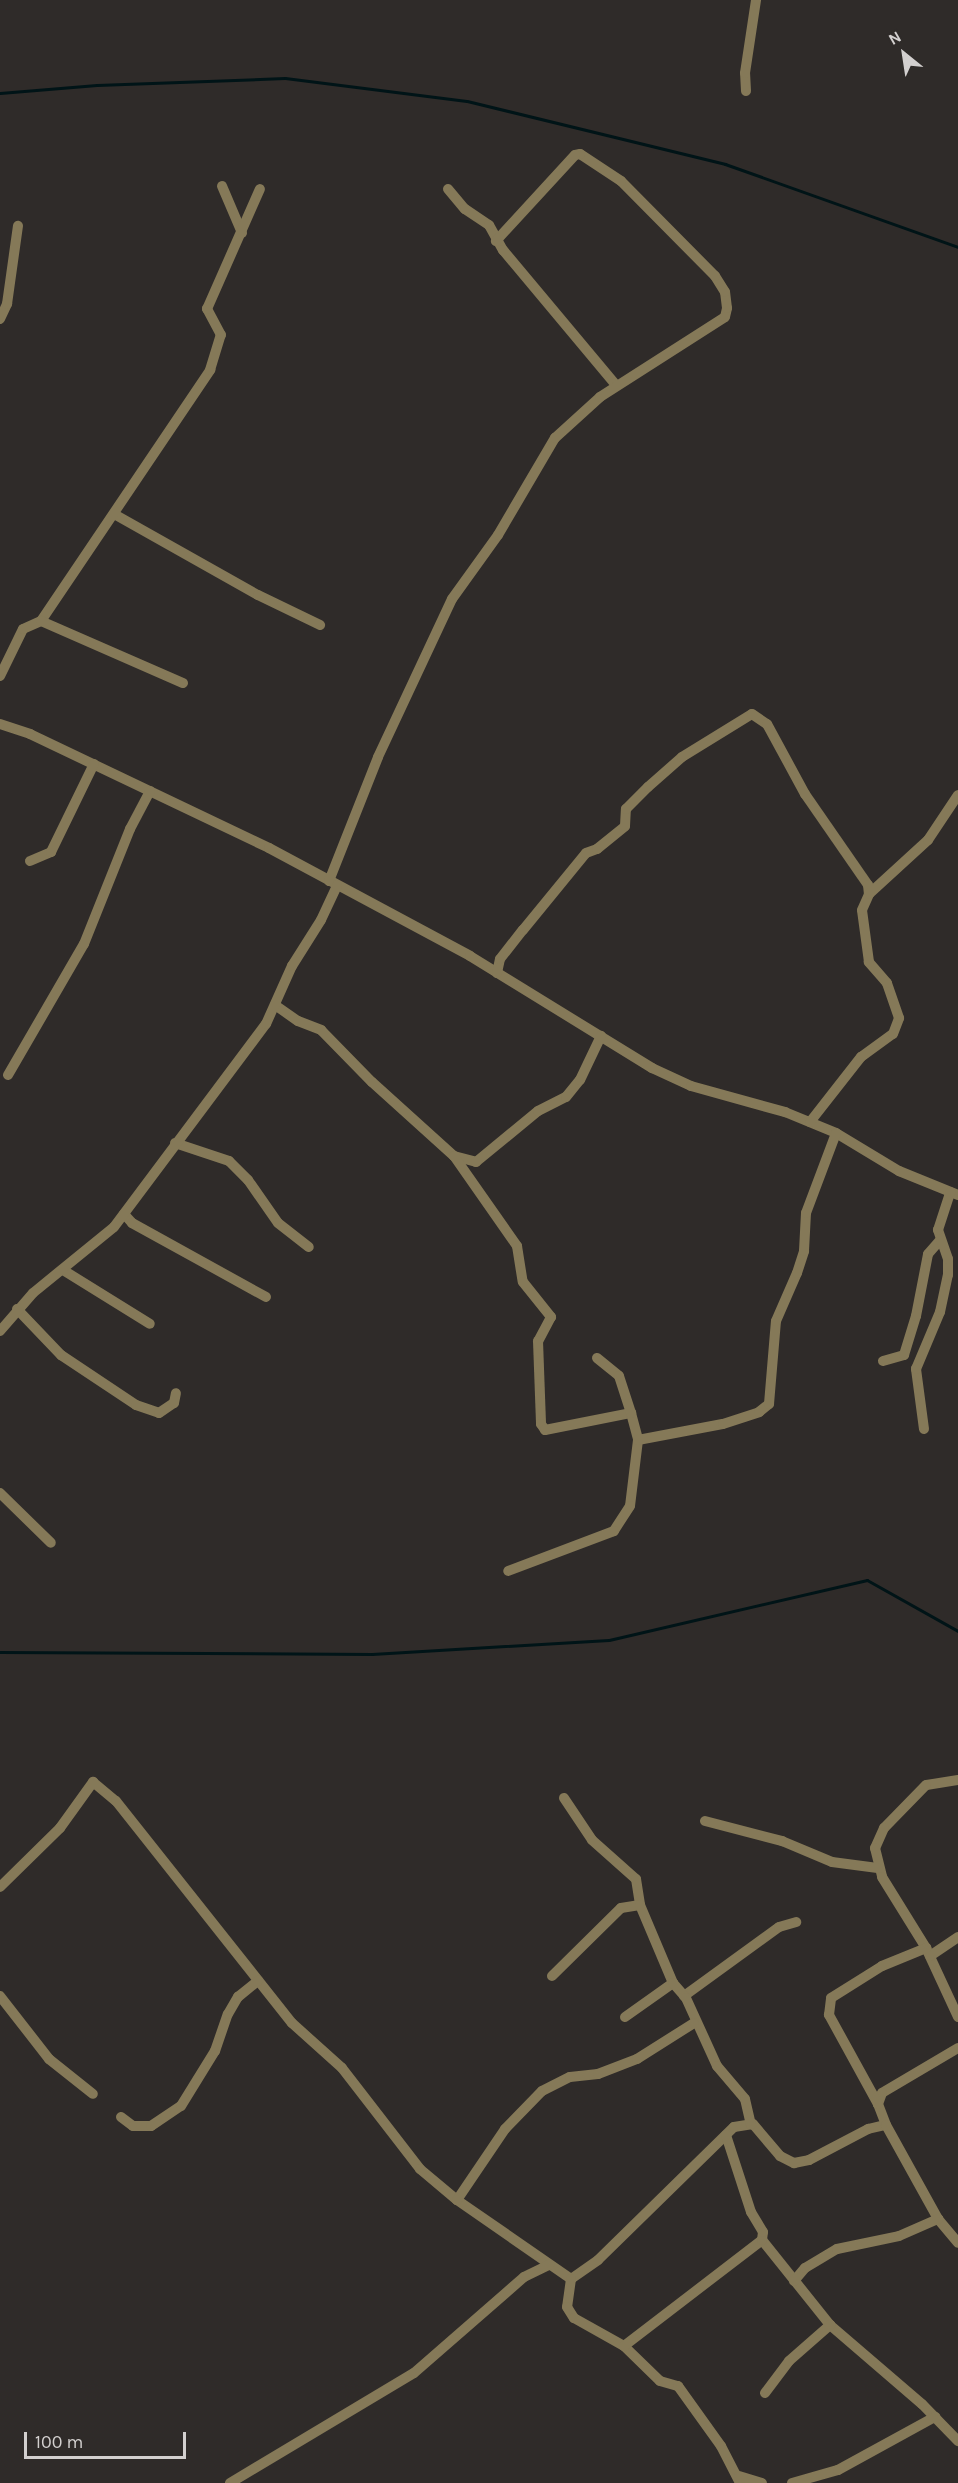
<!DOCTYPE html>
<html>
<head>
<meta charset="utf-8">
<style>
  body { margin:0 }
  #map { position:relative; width:958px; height:2483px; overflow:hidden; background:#2f2b29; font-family:Karla,sans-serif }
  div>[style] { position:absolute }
  .stream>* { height:3px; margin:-1.5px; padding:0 1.5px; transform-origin:1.5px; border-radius:1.5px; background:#001417 }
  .minor>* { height:10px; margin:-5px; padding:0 5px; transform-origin:5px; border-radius:5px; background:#857958 }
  span { translate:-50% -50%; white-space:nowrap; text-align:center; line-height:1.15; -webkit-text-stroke:4.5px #2f2b29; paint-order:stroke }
  .north { position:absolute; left:874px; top:24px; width:60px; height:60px; -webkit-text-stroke:4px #2f2b29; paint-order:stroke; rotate:330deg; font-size:16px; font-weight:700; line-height:24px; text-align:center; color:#d3d0cf }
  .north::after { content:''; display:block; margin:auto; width:21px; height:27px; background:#d3d0cf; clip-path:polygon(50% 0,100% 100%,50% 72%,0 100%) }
  .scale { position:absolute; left:24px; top:2432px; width:162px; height:27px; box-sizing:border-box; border:3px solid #d3d0cf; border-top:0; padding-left:8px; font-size:18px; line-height:21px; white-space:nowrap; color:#d3d0cf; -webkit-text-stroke:4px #2f2b29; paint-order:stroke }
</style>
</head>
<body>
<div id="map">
  <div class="stream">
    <i style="left:0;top:93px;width:97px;rotate:-4.7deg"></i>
    <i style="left:97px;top:85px;width:188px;rotate:-2.1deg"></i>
    <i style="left:285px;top:78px;width:183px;rotate:7.2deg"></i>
    <i style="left:467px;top:101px;width:266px;rotate:13.7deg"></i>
    <i style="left:725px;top:164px;width:247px;rotate:19.6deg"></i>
    <i style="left:0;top:1652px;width:372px;rotate:0.3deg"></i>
    <i style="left:372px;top:1654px;width:237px;rotate:-3.4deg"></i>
    <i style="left:609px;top:1640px;width:265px;rotate:-13.1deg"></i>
    <i style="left:867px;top:1580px;width:104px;rotate:29.3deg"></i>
  </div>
  <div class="minor">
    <i style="left:746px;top:91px;width:18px;rotate:-93deg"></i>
    <i style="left:745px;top:73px;width:74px;rotate:-81.4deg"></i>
    <i style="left:222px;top:186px;width:51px;rotate:66.9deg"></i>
    <i style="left:448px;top:189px;width:26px;rotate:50deg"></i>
    <i style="left:465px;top:209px;width:29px;rotate:34deg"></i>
    <i style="left:489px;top:225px;width:29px;rotate:61deg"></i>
    <i style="left:503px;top:250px;width:176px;rotate:50.1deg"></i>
    <i style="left:0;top:319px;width:17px;rotate:-65deg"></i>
    <i style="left:7px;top:304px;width:79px;rotate:-82deg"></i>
    <i style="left:114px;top:514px;width:165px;rotate:29.4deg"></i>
    <i style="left:258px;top:595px;width:69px;rotate:25.8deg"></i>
    <i style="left:41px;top:621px;width:303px;rotate:-56deg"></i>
    <i style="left:210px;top:370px;width:37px;rotate:-73deg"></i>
    <i style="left:221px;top:335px;width:30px;rotate:-118deg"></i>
    <i style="left:207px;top:309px;width:131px;rotate:-66.2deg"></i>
    <i style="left:0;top:676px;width:52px;rotate:-63.9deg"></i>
    <i style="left:23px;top:629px;width:20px;rotate:-24deg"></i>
    <i style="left:41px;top:621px;width:155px;rotate:23.6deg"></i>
    <i style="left:0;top:724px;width:32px;rotate:18deg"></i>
    <i style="left:30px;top:734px;width:265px;rotate:25.5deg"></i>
    <i style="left:269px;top:848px;width:228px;rotate:28.2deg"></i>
    <i style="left:470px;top:956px;width:214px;rotate:31.6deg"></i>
    <i style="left:652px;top:1068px;width:43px;rotate:24.8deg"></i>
    <i style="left:691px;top:1086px;width:98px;rotate:15.5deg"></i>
    <i style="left:785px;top:1112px;width:55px;rotate:22.4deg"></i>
    <i style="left:836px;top:1133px;width:74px;rotate:31.1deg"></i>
    <i style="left:899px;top:1171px;width:64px;rotate:22.1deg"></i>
    <i style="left:30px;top:861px;width:23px;rotate:-23deg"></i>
    <i style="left:51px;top:852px;width:98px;rotate:-64deg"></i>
    <i style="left:329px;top:881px;width:133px;rotate:-68.4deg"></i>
    <i style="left:378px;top:757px;width:174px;rotate:-64.9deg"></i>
    <i style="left:452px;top:599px;width:79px;rotate:-54.3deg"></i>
    <i style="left:498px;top:535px;width:113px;rotate:-59.6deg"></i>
    <i style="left:555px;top:438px;width:61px;rotate:-42.3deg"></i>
    <i style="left:600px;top:397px;width:148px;rotate:-32.6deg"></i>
    <i style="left:725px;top:317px;width:9px;rotate:-77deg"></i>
    <i style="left:727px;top:308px;width:16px;rotate:-97deg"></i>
    <i style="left:725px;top:292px;width:19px;rotate:-122deg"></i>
    <i style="left:715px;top:276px;width:134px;rotate:-134.7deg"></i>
    <i style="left:621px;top:181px;width:49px;rotate:-146.6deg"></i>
    <i style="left:580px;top:154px;width:5px;rotate:169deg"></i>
    <i style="left:575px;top:155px;width:117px;rotate:132.6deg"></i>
    <i style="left:497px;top:973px;width:14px;rotate:-78deg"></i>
    <i style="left:500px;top:959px;width:37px;rotate:-52deg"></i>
    <i style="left:523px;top:930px;width:99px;rotate:-50.7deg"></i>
    <i style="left:586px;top:853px;width:12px;rotate:-20deg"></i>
    <i style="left:597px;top:849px;width:36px;rotate:-39deg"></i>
    <i style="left:625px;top:826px;width:17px;rotate:-87deg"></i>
    <i style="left:626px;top:809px;width:31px;rotate:-45deg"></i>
    <i style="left:648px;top:787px;width:45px;rotate:-41.4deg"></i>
    <i style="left:682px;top:757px;width:82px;rotate:-31.6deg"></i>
    <i style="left:752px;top:714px;width:18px;rotate:34deg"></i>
    <i style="left:767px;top:724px;width:80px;rotate:61.5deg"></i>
    <i style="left:805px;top:794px;width:111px;rotate:55.3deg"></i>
    <i style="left:868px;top:885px;width:9px;rotate:84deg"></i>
    <i style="left:275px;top:1005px;width:28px;rotate:35deg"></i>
    <i style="left:298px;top:1021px;width:25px;rotate:21deg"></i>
    <i style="left:321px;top:1030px;width:73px;rotate:45.6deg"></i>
    <i style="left:372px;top:1082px;width:110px;rotate:42.1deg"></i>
    <i style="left:454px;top:1156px;width:23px;rotate:15deg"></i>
    <i style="left:476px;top:1162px;width:80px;rotate:-39.4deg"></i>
    <i style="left:538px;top:1111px;width:31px;rotate:-27deg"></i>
    <i style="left:566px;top:1097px;width:22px;rotate:-51deg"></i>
    <i style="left:580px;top:1080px;width:49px;rotate:-64.5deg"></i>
    <i style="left:8px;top:1075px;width:151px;rotate:-59.9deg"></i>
    <i style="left:84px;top:944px;width:124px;rotate:-68.2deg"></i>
    <i style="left:130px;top:829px;width:43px;rotate:-62.2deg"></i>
    <i style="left:810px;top:1122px;width:83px;rotate:-51.9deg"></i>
    <i style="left:861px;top:1057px;width:39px;rotate:-36deg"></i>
    <i style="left:893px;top:1034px;width:17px;rotate:-69deg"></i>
    <i style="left:899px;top:1018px;width:37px;rotate:-109deg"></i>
    <i style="left:887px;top:983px;width:28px;rotate:-131deg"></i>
    <i style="left:869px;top:962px;width:52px;rotate:-97.7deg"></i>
    <i style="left:862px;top:910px;width:17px;rotate:-66deg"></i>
    <i style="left:869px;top:894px;width:80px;rotate:-42.5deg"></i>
    <i style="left:928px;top:840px;width:54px;rotate:-56.3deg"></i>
    <i style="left:175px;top:1143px;width:57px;rotate:18.4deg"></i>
    <i style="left:229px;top:1161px;width:27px;rotate:45deg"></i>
    <i style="left:248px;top:1180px;width:52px;rotate:55.1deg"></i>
    <i style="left:278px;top:1223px;width:39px;rotate:38deg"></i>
    <i style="left:454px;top:1156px;width:110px;rotate:55deg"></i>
    <i style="left:517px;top:1246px;width:36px;rotate:81deg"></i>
    <i style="left:523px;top:1282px;width:45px;rotate:51.3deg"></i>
    <i style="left:551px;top:1317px;width:27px;rotate:118deg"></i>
    <i style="left:538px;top:1341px;width:83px;rotate:87.9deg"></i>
    <i style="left:541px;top:1424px;width:7px;rotate:56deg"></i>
    <i style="left:545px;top:1430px;width:88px;rotate:-11.2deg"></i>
    <i style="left:631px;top:1413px;width:28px;rotate:75deg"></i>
    <i style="left:638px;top:1440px;width:66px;rotate:96.9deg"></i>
    <i style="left:630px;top:1506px;width:30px;rotate:123deg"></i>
    <i style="left:614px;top:1531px;width:113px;rotate:159.3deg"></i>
    <i style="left:124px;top:1214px;width:12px;rotate:48deg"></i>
    <i style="left:132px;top:1223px;width:153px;rotate:28.9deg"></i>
    <i style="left:63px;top:1270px;width:102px;rotate:31.8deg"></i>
    <i style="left:17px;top:1309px;width:64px;rotate:46.3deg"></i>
    <i style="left:61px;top:1355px;width:90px;rotate:33.7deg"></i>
    <i style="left:136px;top:1405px;width:24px;rotate:19deg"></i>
    <i style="left:159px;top:1413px;width:18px;rotate:-34deg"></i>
    <i style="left:174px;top:1403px;width:10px;rotate:-79deg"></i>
    <i style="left:0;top:1331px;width:50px;rotate:-49deg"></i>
    <i style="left:33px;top:1293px;width:104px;rotate:-39.2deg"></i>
    <i style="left:114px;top:1227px;width:254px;rotate:-53.2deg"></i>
    <i style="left:266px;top:1024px;width:64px;rotate:-65.9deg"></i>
    <i style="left:292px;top:966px;width:54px;rotate:-57.8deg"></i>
    <i style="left:321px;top:920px;width:38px;rotate:-65deg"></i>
    <i style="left:597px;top:1358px;width:28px;rotate:39deg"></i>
    <i style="left:619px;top:1376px;width:39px;rotate:72deg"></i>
    <i style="left:883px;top:1361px;width:22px;rotate:-16deg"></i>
    <i style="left:904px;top:1355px;width:41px;rotate:-72.9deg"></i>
    <i style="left:916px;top:1316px;width:63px;rotate:-79deg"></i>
    <i style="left:928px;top:1254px;width:18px;rotate:-49deg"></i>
    <i style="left:924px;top:1429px;width:61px;rotate:-97.6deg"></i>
    <i style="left:916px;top:1369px;width:62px;rotate:-67.2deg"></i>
    <i style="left:940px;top:1312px;width:38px;rotate:-78deg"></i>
    <i style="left:948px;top:1275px;width:16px;rotate:-90deg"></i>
    <i style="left:948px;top:1259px;width:31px;rotate:-109deg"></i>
    <i style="left:938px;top:1230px;width:40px;rotate:-72deg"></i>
    <i style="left:638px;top:1440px;width:86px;rotate:-10.7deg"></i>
    <i style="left:723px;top:1424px;width:38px;rotate:-18deg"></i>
    <i style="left:759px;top:1412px;width:13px;rotate:-39deg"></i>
    <i style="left:769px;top:1404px;width:83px;rotate:-85.2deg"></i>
    <i style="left:776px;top:1321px;width:52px;rotate:-66.4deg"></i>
    <i style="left:797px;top:1273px;width:23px;rotate:-72deg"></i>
    <i style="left:804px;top:1251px;width:38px;rotate:-87deg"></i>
    <i style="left:806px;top:1213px;width:85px;rotate:-69.4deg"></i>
    <i style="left:0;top:1493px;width:71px;rotate:44.4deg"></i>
    <i style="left:958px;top:1780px;width:32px;rotate:171deg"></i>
    <i style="left:926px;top:1785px;width:60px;rotate:134.3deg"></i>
    <i style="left:884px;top:1828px;width:22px;rotate:114deg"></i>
    <i style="left:875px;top:1848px;width:30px;rotate:76deg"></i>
    <i style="left:882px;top:1877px;width:84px;rotate:58.2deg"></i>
    <i style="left:926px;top:1948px;width:76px;rotate:65.1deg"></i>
    <i style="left:564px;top:1798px;width:50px;rotate:56.3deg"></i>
    <i style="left:592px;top:1840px;width:59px;rotate:41.6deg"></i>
    <i style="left:636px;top:1879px;width:26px;rotate:81deg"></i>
    <i style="left:705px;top:1821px;width:80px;rotate:14.6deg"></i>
    <i style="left:782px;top:1841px;width:54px;rotate:22.8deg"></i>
    <i style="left:832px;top:1862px;width:46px;rotate:7.4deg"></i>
    <i style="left:0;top:1887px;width:84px;rotate:-44.5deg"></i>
    <i style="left:60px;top:1828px;width:57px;rotate:-54.3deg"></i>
    <i style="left:93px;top:1782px;width:30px;rotate:40deg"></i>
    <i style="left:116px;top:1801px;width:283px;rotate:51.6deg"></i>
    <i style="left:292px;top:2023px;width:67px;rotate:42deg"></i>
    <i style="left:342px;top:2068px;width:128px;rotate:52.3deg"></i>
    <i style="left:420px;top:2169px;width:48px;rotate:40deg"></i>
    <i style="left:457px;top:2200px;width:139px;rotate:34.7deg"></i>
    <i style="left:571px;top:2279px;width:33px;rotate:-35deg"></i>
    <i style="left:598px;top:2260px;width:190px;rotate:-44.4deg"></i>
    <i style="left:734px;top:2127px;width:19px;rotate:-9deg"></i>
    <i style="left:753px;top:2124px;width:42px;rotate:49.8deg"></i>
    <i style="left:780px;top:2156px;width:16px;rotate:27deg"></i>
    <i style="left:794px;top:2163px;width:15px;rotate:-11deg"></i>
    <i style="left:809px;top:2160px;width:67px;rotate:-27.7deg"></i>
    <i style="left:868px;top:2129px;width:18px;rotate:-13deg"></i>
    <i style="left:930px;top:1956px;width:34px;rotate:-34deg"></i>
    <i style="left:552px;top:1976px;width:97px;rotate:-44.6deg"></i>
    <i style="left:621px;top:1908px;width:19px;rotate:-9deg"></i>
    <i style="left:640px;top:1905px;width:85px;rotate:67.1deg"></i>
    <i style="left:0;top:1996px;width:80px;rotate:52.1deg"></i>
    <i style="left:49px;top:2059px;width:56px;rotate:38.5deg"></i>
    <i style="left:684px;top:1996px;width:117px;rotate:-36deg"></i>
    <i style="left:779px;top:1927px;width:18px;rotate:-16deg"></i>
    <i style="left:625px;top:2017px;width:59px;rotate:-35.3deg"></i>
    <i style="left:673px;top:1983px;width:20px;rotate:49deg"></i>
    <i style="left:686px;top:1998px;width:75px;rotate:65.5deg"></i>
    <i style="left:717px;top:2066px;width:43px;rotate:49.7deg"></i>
    <i style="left:745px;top:2099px;width:26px;rotate:77deg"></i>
    <i style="left:958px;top:2048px;width:88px;rotate:149.4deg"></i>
    <i style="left:882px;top:2093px;width:12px;rotate:110deg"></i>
    <i style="left:878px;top:2104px;width:22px;rotate:69deg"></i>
    <i style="left:886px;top:2125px;width:107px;rotate:61deg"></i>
    <i style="left:938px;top:2219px;width:31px;rotate:50deg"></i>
    <i style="left:878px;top:2104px;width:102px;rotate:-118.8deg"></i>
    <i style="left:829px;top:2015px;width:17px;rotate:-83deg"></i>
    <i style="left:831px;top:1998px;width:60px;rotate:-32.1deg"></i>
    <i style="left:882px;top:1966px;width:48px;rotate:-22.2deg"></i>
    <i style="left:121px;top:2117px;width:15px;rotate:37deg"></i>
    <i style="left:133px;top:2126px;width:18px"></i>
    <i style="left:151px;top:2126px;width:36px;rotate:-34deg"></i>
    <i style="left:181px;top:2106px;width:65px;rotate:-58.3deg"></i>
    <i style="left:215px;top:2051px;width:39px;rotate:-71deg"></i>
    <i style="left:228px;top:2014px;width:20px;rotate:-60deg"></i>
    <i style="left:238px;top:1997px;width:26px;rotate:-39deg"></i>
    <i style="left:457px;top:2200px;width:86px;rotate:-55.9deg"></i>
    <i style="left:505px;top:2129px;width:53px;rotate:-45.8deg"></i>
    <i style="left:542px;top:2091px;width:31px;rotate:-27deg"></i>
    <i style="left:570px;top:2077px;width:28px;rotate:-6deg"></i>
    <i style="left:598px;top:2074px;width:42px;rotate:-21deg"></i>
    <i style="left:637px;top:2059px;width:67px;rotate:-32.3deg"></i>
    <i style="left:762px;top:2240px;width:109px;rotate:51.3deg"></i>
    <i style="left:830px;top:2325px;width:121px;rotate:40.7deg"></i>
    <i style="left:922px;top:2404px;width:52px;rotate:45.8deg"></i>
    <i style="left:571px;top:2279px;width:28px;rotate:98deg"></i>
    <i style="left:567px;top:2307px;width:13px;rotate:58deg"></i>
    <i style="left:574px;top:2318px;width:57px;rotate:29.2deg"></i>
    <i style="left:624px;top:2346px;width:50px;rotate:44.2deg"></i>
    <i style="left:660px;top:2381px;width:19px;rotate:16deg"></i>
    <i style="left:678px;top:2386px;width:74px;rotate:54.4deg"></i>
    <i style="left:721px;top:2446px;width:42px;rotate:62.8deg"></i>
    <i style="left:794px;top:2281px;width:17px;rotate:-50deg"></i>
    <i style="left:805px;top:2268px;width:37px;rotate:-31deg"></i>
    <i style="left:837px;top:2249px;width:63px;rotate:-11.8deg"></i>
    <i style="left:899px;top:2236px;width:43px;rotate:-23.6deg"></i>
    <i style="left:624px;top:2346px;width:174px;rotate:-37.5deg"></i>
    <i style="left:762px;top:2240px;width:8px;rotate:-83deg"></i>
    <i style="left:763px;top:2232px;width:23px;rotate:-121deg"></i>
    <i style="left:751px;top:2212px;width:81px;rotate:-108deg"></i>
    <i style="left:765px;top:2393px;width:40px;rotate:-53deg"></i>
    <i style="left:789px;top:2361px;width:55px;rotate:-41.3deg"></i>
    <i style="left:739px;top:2476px;width:24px;rotate:17deg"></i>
    <i style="left:230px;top:2483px;width:214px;rotate:-30.9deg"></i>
    <i style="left:414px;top:2373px;width:146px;rotate:-41.1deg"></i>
    <i style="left:524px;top:2277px;width:28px;rotate:-26deg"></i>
    <i style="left:792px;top:2483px;width:48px;rotate:-15.8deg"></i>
    <i style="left:838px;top:2470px;width:111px;rotate:-28.7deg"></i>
  </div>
  <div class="north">N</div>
  <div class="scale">100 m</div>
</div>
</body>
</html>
